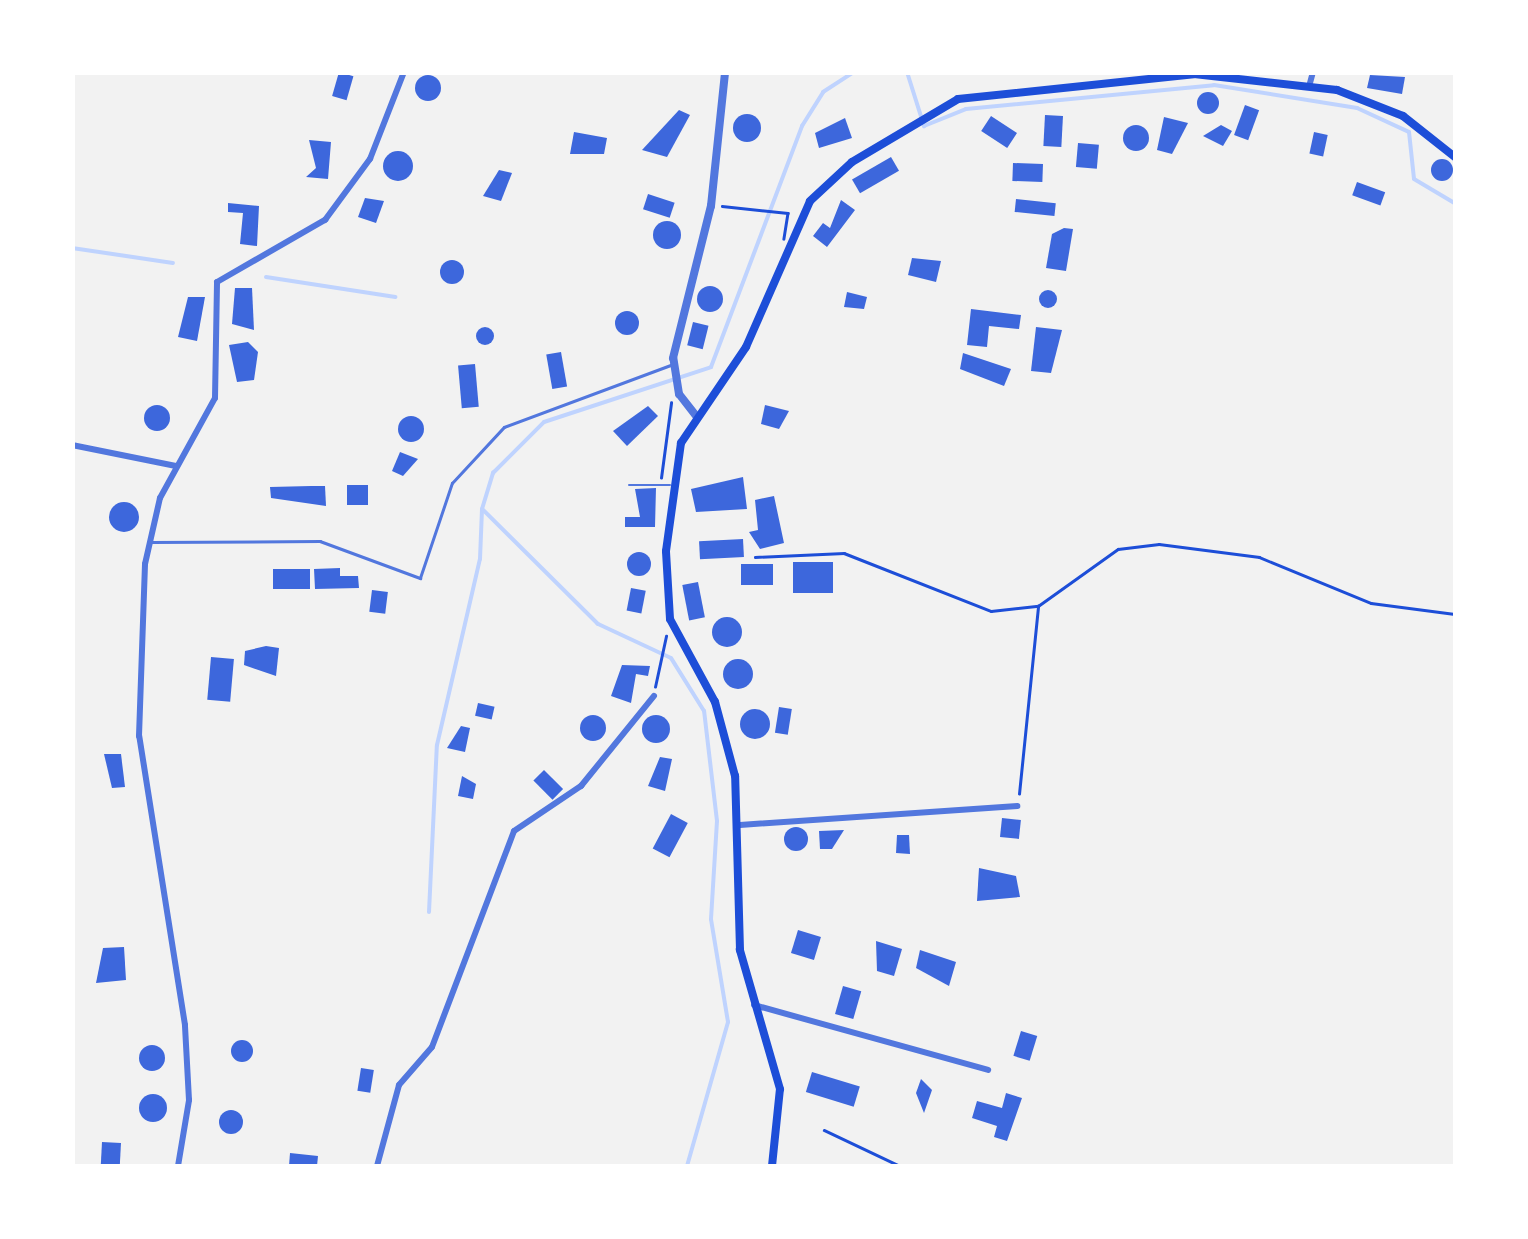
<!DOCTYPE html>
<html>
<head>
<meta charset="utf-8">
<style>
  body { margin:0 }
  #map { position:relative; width:1528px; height:1239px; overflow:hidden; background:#f2f2f2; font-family:Jost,sans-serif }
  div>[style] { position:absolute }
  .stream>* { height:4px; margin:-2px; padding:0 2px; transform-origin:2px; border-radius:2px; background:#bfd3fe }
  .building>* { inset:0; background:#3d67dc; transform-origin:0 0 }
  .round { border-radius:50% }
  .path>* { height:2.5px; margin:-1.25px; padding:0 1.25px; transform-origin:1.25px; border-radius:1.25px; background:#1d4ed8 }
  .service>* { height:2.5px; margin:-1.25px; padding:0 1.25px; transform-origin:1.25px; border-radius:1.25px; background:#5277de }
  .minor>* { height:6px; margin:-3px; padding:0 3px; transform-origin:3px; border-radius:3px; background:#5277de }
  .tertiary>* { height:8px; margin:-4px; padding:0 4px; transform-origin:4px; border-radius:4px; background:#5277de }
  .secondary>* { height:8px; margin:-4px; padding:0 4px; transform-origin:4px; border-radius:4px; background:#1d4ed8 }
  span { translate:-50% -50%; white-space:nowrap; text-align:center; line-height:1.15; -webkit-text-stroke:10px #fff; paint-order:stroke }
  .frame { position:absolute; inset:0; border:75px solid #fff; pointer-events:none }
</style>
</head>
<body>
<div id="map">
  <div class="stream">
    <i style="left:907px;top:72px;width:57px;rotate:72.5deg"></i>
    <i style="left:924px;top:126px;width:45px;rotate:-22deg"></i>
    <i style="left:966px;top:109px;width:249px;rotate:-5.5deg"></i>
    <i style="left:1214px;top:85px;width:145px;rotate:9.1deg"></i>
    <i style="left:1357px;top:108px;width:57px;rotate:24.8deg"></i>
    <i style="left:1409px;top:132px;width:47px;rotate:83.9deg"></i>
    <i style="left:1414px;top:179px;width:49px;rotate:30.8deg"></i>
    <i style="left:72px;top:248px;width:102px;rotate:8.4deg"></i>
    <i style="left:266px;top:277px;width:131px;rotate:8.8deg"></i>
    <i style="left:429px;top:912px;width:167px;rotate:-87.3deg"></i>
    <i style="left:437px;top:745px;width:191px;rotate:-77deg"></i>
    <i style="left:480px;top:559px;width:50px;rotate:-87.7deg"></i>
    <i style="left:687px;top:1166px;width:150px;rotate:-74.1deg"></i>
    <i style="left:728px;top:1022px;width:104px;rotate:-99.4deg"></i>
    <i style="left:711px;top:919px;width:98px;rotate:-86.5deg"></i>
    <i style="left:717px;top:821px;width:111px;rotate:-96.7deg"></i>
    <i style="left:704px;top:711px;width:62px;rotate:-121.9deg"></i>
    <i style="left:671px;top:658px;width:81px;rotate:-155deg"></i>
    <i style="left:598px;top:624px;width:163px;rotate:-135.2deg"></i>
    <i style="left:482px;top:509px;width:38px;rotate:-73deg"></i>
    <i style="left:493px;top:473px;width:72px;rotate:-45deg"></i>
    <i style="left:544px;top:422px;width:176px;rotate:-18.2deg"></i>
    <i style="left:711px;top:367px;width:258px;rotate:-69.3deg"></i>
    <i style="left:802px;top:126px;width:40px;rotate:-58deg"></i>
    <i style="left:823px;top:92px;width:37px;rotate:-33deg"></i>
  </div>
  <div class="building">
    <i style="left:339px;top:72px;width:15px;height:25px;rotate:16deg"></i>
    <i style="clip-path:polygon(1370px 75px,1405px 77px,1402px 94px,1367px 88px)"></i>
    <i class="round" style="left:415px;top:75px;width:26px;height:26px"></i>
    <i class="round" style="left:1197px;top:92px;width:22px;height:22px"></i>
    <i style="left:1245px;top:105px;width:15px;height:32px;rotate:20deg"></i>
    <i style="clip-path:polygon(679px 110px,690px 115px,667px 157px,642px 150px)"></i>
    <i class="round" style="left:733px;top:114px;width:28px;height:28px"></i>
    <i style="left:1045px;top:115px;width:18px;height:31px;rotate:3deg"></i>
    <i style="left:991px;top:116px;width:31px;height:18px;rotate:33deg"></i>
    <i style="clip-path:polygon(1164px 117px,1188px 123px,1172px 154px,1157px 150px)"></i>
    <i style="clip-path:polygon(845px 118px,852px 138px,819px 148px,815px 133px)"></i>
    <i style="clip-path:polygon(1221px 125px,1232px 131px,1223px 146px,1203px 136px)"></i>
    <i class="round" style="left:1123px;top:125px;width:26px;height:26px"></i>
    <i style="clip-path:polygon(574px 132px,607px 138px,604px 154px,570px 154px)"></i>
    <i style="left:1314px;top:132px;width:14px;height:22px;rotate:12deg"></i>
    <i style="clip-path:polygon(309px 140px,331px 142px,328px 179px,306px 177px,316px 168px)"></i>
    <i style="left:1078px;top:143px;width:21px;height:24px;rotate:5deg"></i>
    <i class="round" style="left:383px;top:151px;width:30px;height:30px"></i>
    <i style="left:891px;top:157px;width:16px;height:45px;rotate:60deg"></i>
    <i class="round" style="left:1431px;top:159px;width:22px;height:22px"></i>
    <i style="left:1013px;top:163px;width:30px;height:18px;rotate:2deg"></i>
    <i style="clip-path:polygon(499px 170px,512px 173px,501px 201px,483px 196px)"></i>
    <i style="left:1357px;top:182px;width:30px;height:14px;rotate:20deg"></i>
    <i style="left:648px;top:194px;width:28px;height:16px;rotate:18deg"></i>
    <i style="clip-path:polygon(365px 198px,384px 201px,376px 223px,358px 217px)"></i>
    <i style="left:1016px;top:199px;width:40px;height:13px;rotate:6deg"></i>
    <i style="clip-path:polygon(841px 200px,855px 210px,827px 247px,813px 236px,823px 223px,830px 228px)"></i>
    <i style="clip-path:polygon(228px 203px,259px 206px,257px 246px,240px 244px,243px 213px,228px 212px)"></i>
    <i class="round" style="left:653px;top:221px;width:28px;height:28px"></i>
    <i style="clip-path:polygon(1064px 228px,1073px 229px,1066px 271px,1046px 268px,1052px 234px)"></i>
    <i style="clip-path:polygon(912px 258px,941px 261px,936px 282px,908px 275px)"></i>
    <i class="round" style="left:440px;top:260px;width:24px;height:24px"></i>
    <i class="round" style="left:697px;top:286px;width:26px;height:26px"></i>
    <i style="clip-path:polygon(235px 288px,252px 288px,254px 330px,232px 324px)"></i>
    <i class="round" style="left:1039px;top:290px;width:18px;height:18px"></i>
    <i style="clip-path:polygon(847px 292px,867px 297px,864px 309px,844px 307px)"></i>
    <i style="clip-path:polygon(188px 297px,205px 297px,197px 341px,178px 337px)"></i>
    <i style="clip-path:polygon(971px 309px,1021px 315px,1019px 329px,989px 326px,987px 347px,967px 345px)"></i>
    <i class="round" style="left:615px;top:311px;width:24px;height:24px"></i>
    <i style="left:693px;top:322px;width:16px;height:24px;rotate:14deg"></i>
    <i class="round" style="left:476px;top:327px;width:18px;height:18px"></i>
    <i style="clip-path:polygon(1036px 327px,1062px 330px,1051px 373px,1031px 371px)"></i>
    <i style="clip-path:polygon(248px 342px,258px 352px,254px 380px,237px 382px,229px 345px)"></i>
    <i style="left:561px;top:352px;width:35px;height:15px;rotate:80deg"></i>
    <i style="clip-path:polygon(963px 353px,1011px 369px,1004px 386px,960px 369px)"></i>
    <i style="left:475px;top:364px;width:43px;height:17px;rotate:85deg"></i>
    <i class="round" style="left:144px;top:405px;width:26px;height:26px"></i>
    <i style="clip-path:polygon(765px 405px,789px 411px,779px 429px,761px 424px)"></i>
    <i style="clip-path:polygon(648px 406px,658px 416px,627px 446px,613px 431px)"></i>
    <i class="round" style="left:398px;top:416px;width:26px;height:26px"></i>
    <i style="clip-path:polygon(400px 452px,418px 459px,403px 476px,392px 471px)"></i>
    <i style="clip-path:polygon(743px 477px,747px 509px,696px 512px,691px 489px)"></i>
    <i style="left:347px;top:485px;width:21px;height:20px"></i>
    <i style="clip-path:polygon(311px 486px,325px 486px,326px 506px,271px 498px,270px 487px)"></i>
    <i style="clip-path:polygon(656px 488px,655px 527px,625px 527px,625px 517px,640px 517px,635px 489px)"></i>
    <i style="clip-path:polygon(774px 496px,784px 543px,760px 549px,749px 532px,758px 530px,755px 500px)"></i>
    <i class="round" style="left:109px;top:502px;width:30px;height:30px"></i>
    <i style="left:743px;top:539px;width:18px;height:44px;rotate:87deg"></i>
    <i class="round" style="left:627px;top:552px;width:24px;height:24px"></i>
    <i style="left:793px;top:562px;width:40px;height:31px"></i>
    <i style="left:741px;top:564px;width:32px;height:21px"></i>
    <i style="clip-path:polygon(340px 568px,340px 576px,358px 576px,359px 588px,315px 589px,314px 569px)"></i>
    <i style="left:310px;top:569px;width:20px;height:37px;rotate:90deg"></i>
    <i style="left:698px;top:582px;width:36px;height:16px;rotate:79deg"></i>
    <i style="left:631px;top:588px;width:15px;height:23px;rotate:11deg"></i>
    <i style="left:372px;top:590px;width:16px;height:22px;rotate:7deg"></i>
    <i class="round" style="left:712px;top:617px;width:30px;height:30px"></i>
    <i style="clip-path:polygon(266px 646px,279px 648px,276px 676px,244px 665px,245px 651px)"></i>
    <i style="left:211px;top:657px;width:23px;height:43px;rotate:5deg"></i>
    <i class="round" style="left:723px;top:659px;width:30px;height:30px"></i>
    <i style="clip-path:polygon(622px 665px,650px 666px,648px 676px,636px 674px,631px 703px,611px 696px)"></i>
    <i style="left:478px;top:703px;width:17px;height:13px;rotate:13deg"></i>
    <i style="left:779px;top:707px;width:13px;height:26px;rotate:9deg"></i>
    <i class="round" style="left:740px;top:709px;width:30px;height:30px"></i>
    <i class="round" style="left:642px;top:715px;width:28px;height:28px"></i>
    <i class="round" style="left:580px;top:715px;width:26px;height:26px"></i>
    <i style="clip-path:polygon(461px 726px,470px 728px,465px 752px,447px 748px)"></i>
    <i style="clip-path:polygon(104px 754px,121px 754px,125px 787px,112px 788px)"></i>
    <i style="clip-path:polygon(660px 757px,672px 759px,665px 791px,648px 786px)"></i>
    <i style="left:544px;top:770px;width:27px;height:15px;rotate:45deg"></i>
    <i style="clip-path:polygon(462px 776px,476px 784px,473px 799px,458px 796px)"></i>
    <i style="left:671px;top:814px;width:19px;height:39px;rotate:28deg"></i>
    <i style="left:1002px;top:818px;width:19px;height:19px;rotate:6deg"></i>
    <i class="round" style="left:784px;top:827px;width:24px;height:24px"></i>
    <i style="clip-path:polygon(844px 830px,832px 849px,820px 849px,819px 831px)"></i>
    <i style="clip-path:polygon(897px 835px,909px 835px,910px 854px,896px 853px)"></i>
    <i style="clip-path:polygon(979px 868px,1016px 876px,1020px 897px,977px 901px)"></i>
    <i style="left:798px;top:930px;width:24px;height:24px;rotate:17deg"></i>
    <i style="clip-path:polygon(876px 941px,902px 949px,894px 976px,877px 971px)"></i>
    <i style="clip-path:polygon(124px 947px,126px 980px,96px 983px,103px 948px)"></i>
    <i style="clip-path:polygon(920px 950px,956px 962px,949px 986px,916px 968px)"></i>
    <i style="left:843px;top:986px;width:19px;height:29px;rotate:16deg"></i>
    <i style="left:1021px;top:1031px;width:17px;height:26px;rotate:17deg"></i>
    <i class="round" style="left:231px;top:1040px;width:22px;height:22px"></i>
    <i class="round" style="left:139px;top:1045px;width:26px;height:26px"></i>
    <i style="left:361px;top:1068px;width:13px;height:23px;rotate:9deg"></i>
    <i style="left:812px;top:1072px;width:50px;height:21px;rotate:17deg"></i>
    <i style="clip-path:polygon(921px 1079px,932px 1090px,924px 1113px,916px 1093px)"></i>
    <i style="clip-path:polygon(1006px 1093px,1022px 1098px,1007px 1141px,994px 1137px,997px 1126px,972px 1118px,977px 1101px,1002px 1108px)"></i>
    <i class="round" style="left:139px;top:1094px;width:28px;height:28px"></i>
    <i class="round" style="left:219px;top:1110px;width:24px;height:24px"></i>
    <i style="left:102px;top:1142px;width:19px;height:23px;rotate:3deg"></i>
    <i style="clip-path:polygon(290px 1153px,318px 1156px,317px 1166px,289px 1166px)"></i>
  </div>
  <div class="path">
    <i style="left:722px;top:206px;width:66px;rotate:6.1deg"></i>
    <i style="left:788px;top:213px;width:26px;rotate:99deg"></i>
    <i style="left:661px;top:478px;width:76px;rotate:-82.4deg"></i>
    <i style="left:755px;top:557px;width:89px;rotate:-2.6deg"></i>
    <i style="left:844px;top:553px;width:158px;rotate:21.5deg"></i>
    <i style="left:991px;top:611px;width:45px;rotate:-6.3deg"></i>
    <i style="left:655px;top:687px;width:52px;rotate:-77.8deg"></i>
    <i style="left:1019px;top:794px;width:189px;rotate:-84.2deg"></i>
    <i style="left:1038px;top:606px;width:98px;rotate:-35.5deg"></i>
    <i style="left:1118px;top:549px;width:41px;rotate:-7deg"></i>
    <i style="left:1159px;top:544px;width:101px;rotate:7.4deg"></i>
    <i style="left:1259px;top:557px;width:121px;rotate:22.3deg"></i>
    <i style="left:1371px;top:603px;width:86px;rotate:7.4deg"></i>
    <i style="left:824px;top:1130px;width:84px;rotate:25.3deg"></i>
  </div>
  <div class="service">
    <i style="left:629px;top:485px;width:41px"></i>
    <i style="left:151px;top:542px;width:169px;rotate:-0.3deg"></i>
    <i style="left:320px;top:541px;width:107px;rotate:20.3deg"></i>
    <i style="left:420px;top:578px;width:100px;rotate:-71.4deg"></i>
    <i style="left:452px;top:483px;width:76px;rotate:-47.1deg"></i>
    <i style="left:504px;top:427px;width:178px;rotate:-20.4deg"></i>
  </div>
  <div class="minor">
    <i style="left:1310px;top:83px;width:11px;rotate:-75deg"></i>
    <i style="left:72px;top:445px;width:106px;rotate:11.4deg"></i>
    <i style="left:740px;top:825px;width:278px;rotate:-3.9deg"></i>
    <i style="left:754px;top:1005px;width:243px;rotate:15.5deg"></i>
    <i style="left:178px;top:1166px;width:67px;rotate:-80.5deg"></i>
    <i style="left:189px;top:1100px;width:75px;rotate:-93.1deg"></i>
    <i style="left:185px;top:1025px;width:293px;rotate:-99deg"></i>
    <i style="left:139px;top:736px;width:172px;rotate:-88deg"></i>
    <i style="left:145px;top:564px;width:68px;rotate:-77.2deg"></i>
    <i style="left:160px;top:498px;width:114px;rotate:-61.2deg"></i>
    <i style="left:215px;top:398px;width:116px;rotate:-89deg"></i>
    <i style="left:217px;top:282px;width:125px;rotate:-29.9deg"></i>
    <i style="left:325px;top:220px;width:76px;rotate:-53.6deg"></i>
    <i style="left:370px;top:159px;width:93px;rotate:-68.7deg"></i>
    <i style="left:377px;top:1166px;width:84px;rotate:-74.8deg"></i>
    <i style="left:399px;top:1085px;width:50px;rotate:-49deg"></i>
    <i style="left:432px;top:1047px;width:231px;rotate:-69.2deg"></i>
    <i style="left:514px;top:831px;width:81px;rotate:-33.9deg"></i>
    <i style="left:581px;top:786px;width:116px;rotate:-51deg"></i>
  </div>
  <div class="tertiary">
    <i style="left:697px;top:417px;width:29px;rotate:-128deg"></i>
    <i style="left:679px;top:394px;width:36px;rotate:-99deg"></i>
    <i style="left:673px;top:358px;width:157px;rotate:-76deg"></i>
    <i style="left:711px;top:206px;width:135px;rotate:-84deg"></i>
  </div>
  <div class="secondary">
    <i style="left:772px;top:1166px;width:77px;rotate:-84.1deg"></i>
    <i style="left:780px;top:1089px;width:145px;rotate:-106.1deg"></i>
    <i style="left:740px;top:950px;width:174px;rotate:-91.6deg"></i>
    <i style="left:735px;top:776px;width:77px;rotate:-105.1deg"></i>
    <i style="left:715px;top:702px;width:94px;rotate:-118.5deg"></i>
    <i style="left:670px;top:619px;width:68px;rotate:-93.4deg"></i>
    <i style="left:666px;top:551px;width:109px;rotate:-82.1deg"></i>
    <i style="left:681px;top:443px;width:116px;rotate:-55.9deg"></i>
    <i style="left:746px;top:347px;width:159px;rotate:-66.3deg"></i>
    <i style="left:810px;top:201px;width:57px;rotate:-42.9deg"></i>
    <i style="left:852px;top:162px;width:123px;rotate:-30.7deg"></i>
    <i style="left:958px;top:99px;width:237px;rotate:-6deg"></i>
    <i style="left:1194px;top:74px;width:144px;rotate:6.4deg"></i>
    <i style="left:1337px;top:90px;width:71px;rotate:21.5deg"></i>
    <i style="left:1403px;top:116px;width:68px;rotate:38.4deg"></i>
  </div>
  <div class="frame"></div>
</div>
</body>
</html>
